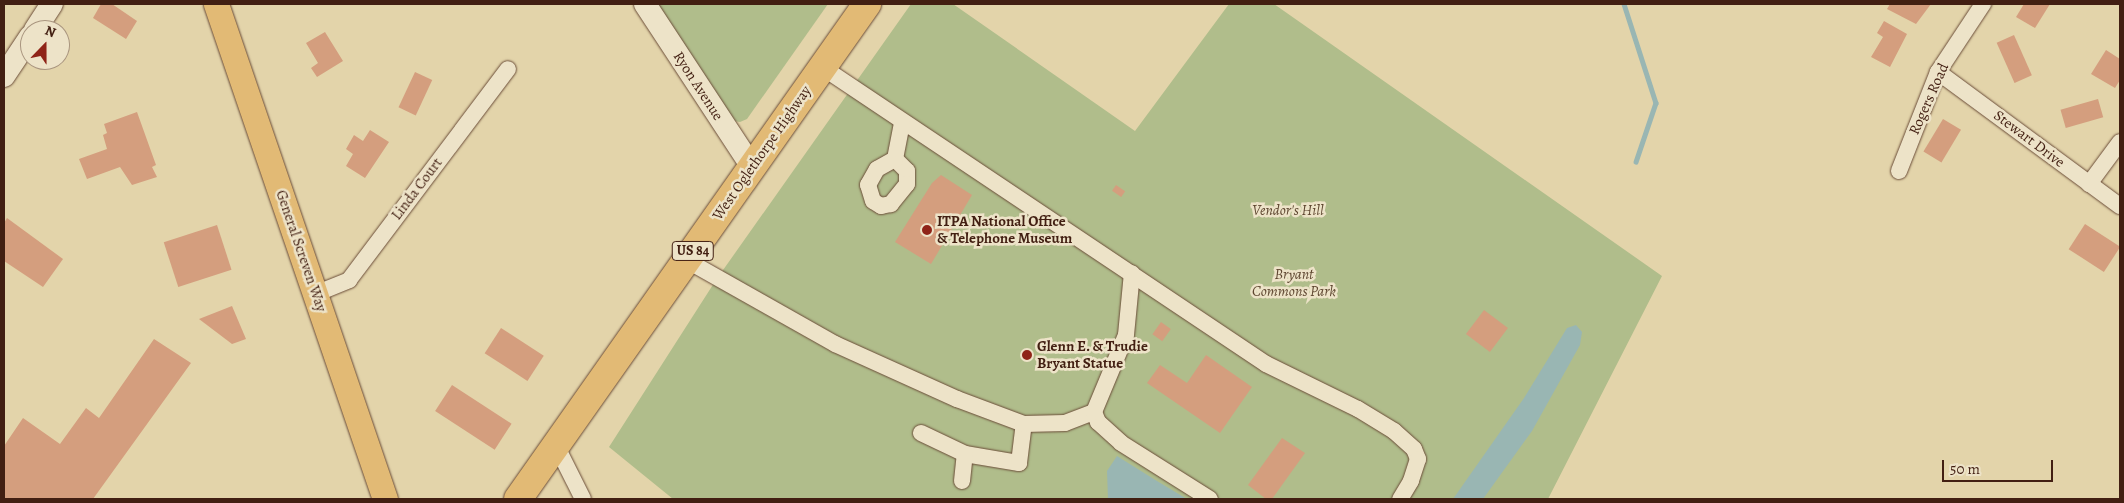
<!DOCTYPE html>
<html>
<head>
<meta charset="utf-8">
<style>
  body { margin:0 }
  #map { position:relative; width:2124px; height:503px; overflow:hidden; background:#e3d4aa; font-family:Alegreya,serif }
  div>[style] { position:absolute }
  .green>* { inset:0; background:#b0bd8b }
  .water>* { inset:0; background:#99b6b3 }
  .stream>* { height:4.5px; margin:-2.25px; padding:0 2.25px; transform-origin:2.25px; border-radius:2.25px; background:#99b6b3 }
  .building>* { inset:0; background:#d49e7e; transform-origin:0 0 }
  .roads { filter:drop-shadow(0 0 1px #6a4c38) drop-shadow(0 0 1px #6a4c38) }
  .street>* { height:16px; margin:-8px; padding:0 8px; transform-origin:8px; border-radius:8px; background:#ede3c8 }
  .secondary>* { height:22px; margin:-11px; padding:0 11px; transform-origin:11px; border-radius:11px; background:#ede3c8 }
  .primary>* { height:25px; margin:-12.5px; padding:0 12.5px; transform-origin:12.5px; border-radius:12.5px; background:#e2ba75 }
  .highway>* { height:28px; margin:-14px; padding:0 14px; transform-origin:14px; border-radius:14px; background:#e2ba75 }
  .dots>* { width:14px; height:14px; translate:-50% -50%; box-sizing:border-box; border:2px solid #ede3c8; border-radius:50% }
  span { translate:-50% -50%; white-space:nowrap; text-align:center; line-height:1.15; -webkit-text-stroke:5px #ede3c8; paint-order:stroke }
  .shield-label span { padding:1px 4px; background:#ede3c8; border:1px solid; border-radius:4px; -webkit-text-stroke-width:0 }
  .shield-label { font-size:14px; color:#421f12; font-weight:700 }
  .street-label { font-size:15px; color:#421f12 }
  .park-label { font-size:15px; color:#5e4630; font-style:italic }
  .poi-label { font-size:15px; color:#421f12; font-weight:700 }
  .left { translate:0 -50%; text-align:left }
  .frame { position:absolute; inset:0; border:5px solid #421f12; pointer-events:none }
  .north { position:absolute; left:20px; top:20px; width:50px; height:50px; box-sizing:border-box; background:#ede3c8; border:1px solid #a9957f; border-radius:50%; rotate:22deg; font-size:14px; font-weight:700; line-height:20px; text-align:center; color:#421f12 }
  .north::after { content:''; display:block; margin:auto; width:18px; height:22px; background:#8f2418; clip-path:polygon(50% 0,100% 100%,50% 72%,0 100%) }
  .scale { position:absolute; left:1942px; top:460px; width:111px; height:22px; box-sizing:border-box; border:2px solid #421f12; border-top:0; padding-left:6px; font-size:15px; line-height:18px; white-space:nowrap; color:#421f12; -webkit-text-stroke:4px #ede3c8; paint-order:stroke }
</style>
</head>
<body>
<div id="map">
  <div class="green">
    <i style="clip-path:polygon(656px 4px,828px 4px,747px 119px,740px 122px,734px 121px)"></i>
    <i style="clip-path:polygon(911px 4px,953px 4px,1135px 131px,1229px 4px,1274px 4px,1662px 276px,1548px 499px,673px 499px,609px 447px,716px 280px)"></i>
  </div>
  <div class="water">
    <i style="clip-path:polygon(1576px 325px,1582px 332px,1580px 345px,1532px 431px,1483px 499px,1453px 499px,1524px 398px,1567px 328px)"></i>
    <i style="clip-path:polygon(1117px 456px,1157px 481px,1187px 499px,1108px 499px,1107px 471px)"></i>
  </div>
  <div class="stream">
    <i style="left:1624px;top:4px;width:104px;rotate:72.1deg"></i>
    <i style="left:1656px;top:103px;width:62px;rotate:108.7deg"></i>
  </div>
  <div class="building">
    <i style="clip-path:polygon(101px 4px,112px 4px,137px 21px,126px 39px,93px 18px)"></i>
    <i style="clip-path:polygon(1890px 4px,1931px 4px,1916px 24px,1887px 9px)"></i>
    <i style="clip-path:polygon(2024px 4px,2050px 4px,2035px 28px,2016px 17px)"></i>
    <i style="clip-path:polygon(1884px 21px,1907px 34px,1890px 67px,1871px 57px,1883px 37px,1877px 33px)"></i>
    <i style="clip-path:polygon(325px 32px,343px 61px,317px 77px,311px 68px,318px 63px,306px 43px)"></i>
    <i style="left:2014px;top:35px;width:44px;height:19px;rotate:66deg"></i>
    <i style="clip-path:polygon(2106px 50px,2120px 59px,2120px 80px,2115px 88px,2091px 74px)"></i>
    <i style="left:415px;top:72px;width:19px;height:39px;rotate:25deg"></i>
    <i style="left:2098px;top:99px;width:19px;height:39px;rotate:74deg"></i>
    <i style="clip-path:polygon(137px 112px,156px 165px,152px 167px,157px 177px,132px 185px,120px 167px,87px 179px,79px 159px,107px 149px,103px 135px,107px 133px,104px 124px)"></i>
    <i style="left:1943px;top:119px;width:21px;height:38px;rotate:31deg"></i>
    <i style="clip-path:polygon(370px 130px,389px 142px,365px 178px,346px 166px,353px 154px,346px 149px,354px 135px,363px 141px)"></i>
    <i style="clip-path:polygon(941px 175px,972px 195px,931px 264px,895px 242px,932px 183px)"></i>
    <i style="left:1116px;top:185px;width:11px;height:7px;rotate:34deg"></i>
    <i style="clip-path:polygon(7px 218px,63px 259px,43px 287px,4px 261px,4px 223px)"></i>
    <i style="left:2085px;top:224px;width:42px;height:30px;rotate:33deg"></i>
    <i style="left:217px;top:225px;width:47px;height:56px;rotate:72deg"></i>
    <i style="clip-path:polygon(232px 306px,246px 339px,232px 344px,199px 319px)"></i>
    <i style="left:1484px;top:310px;width:30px;height:30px;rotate:37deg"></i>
    <i style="left:1161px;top:322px;width:12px;height:15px;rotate:35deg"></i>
    <i style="left:501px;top:328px;width:51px;height:30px;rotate:33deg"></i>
    <i style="clip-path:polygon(154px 339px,191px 363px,93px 499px,4px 499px,4px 446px,23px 418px,60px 444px,86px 408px,99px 418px)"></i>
    <i style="clip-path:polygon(1206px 355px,1252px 387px,1220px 433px,1147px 383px,1160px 365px,1187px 383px)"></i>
    <i style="left:452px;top:385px;width:71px;height:31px;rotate:33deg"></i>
    <i style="clip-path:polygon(1282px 438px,1305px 453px,1272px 499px,1266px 499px,1248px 485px)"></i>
  </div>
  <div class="roads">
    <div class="street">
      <i style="left:822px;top:67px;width:534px;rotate:33.78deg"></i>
      <i style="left:1266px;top:364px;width:102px;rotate:26.1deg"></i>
      <i style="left:1358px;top:409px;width:42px;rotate:31.4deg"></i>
      <i style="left:1394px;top:431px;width:27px;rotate:42deg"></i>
      <i style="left:1414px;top:449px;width:11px;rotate:68deg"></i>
      <i style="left:1418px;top:459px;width:23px;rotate:108deg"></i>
      <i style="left:1411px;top:481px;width:21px;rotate:121deg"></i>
      <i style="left:1938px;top:72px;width:226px;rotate:36.4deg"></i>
      <i style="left:895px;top:159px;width:17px;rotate:45deg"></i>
      <i style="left:907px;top:171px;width:13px;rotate:90deg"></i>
      <i style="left:907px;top:184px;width:26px;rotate:129deg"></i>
      <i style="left:891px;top:204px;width:10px;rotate:169deg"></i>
      <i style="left:881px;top:206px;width:9px;rotate:-148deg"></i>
      <i style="left:873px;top:201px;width:17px;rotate:-107deg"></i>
      <i style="left:868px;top:185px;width:18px;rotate:-61deg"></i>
      <i style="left:877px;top:169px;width:21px;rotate:-29deg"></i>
      <i style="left:895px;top:159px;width:37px;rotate:-79deg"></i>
      <i style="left:1899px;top:171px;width:106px;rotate:-68.5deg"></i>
      <i style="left:1938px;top:72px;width:82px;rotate:-56.5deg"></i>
      <i style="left:2089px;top:184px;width:52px;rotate:-53.6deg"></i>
      <i style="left:686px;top:260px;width:171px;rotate:29.4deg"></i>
      <i style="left:835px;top:344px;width:134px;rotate:24.3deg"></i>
      <i style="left:957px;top:399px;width:72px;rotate:20.5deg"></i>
      <i style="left:315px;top:294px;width:37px;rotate:-22deg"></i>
      <i style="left:349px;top:280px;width:264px;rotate:-53deg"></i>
      <i style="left:1094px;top:412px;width:11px;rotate:68deg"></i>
      <i style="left:1098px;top:422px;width:31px;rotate:42deg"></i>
      <i style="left:1121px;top:443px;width:105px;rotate:32.2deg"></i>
      <i style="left:921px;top:433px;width:49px;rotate:25.5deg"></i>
      <i style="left:965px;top:454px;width:55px;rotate:9.5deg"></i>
      <i style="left:1019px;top:463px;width:39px;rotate:-83deg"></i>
      <i style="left:1024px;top:424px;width:41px;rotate:-1.4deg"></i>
      <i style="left:1065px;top:423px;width:31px;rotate:-21deg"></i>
      <i style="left:1094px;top:412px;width:83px;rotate:-67.4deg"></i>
      <i style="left:1126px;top:335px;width:62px;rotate:-84.5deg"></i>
      <i style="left:556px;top:445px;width:60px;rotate:63.4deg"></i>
      <i style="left:962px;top:481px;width:27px;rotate:-84deg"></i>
    </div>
    <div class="secondary">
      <i style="left:645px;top:4px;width:195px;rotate:56.7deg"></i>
      <i style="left:35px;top:30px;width:31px;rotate:-57deg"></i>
      <i style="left:4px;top:76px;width:47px;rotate:-56.3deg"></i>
    </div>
    <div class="primary">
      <i style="left:216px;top:4px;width:523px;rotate:71.15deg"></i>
    </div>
    <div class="highway">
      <i style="left:518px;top:499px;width:606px;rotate:-54.81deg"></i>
    </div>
  </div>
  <div class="dots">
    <i style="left:927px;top:230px;background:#8f2418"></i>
    <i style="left:1027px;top:355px;background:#8f2418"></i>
  </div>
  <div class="shield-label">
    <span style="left:693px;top:251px">US 84</span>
  </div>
  <div class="street-label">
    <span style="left:698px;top:86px;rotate:57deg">Ryon Avenue</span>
    <span style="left:1929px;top:99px;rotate:-66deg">Rogers Road</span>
    <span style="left:2029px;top:139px;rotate:37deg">Stewart Drive</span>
    <span style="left:762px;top:153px;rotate:-55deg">West Oglethorpe Highway</span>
    <span style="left:417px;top:189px;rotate:-53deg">Linda Court</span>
    <span style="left:301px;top:251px;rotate:71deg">General Screven Way</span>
  </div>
  <div class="park-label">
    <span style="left:1288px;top:211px">Vendor's Hill</span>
    <span style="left:1294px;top:283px">Bryant<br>Commons Park</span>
  </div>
  <div class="poi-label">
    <span class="left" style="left:937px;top:230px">ITPA National Office<br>&amp; Telephone Museum</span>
    <span class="left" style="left:1037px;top:355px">Glenn E. &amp; Trudie<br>Bryant Statue</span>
  </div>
  <div class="frame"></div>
  <div class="north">N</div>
  <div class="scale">50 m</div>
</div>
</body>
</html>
